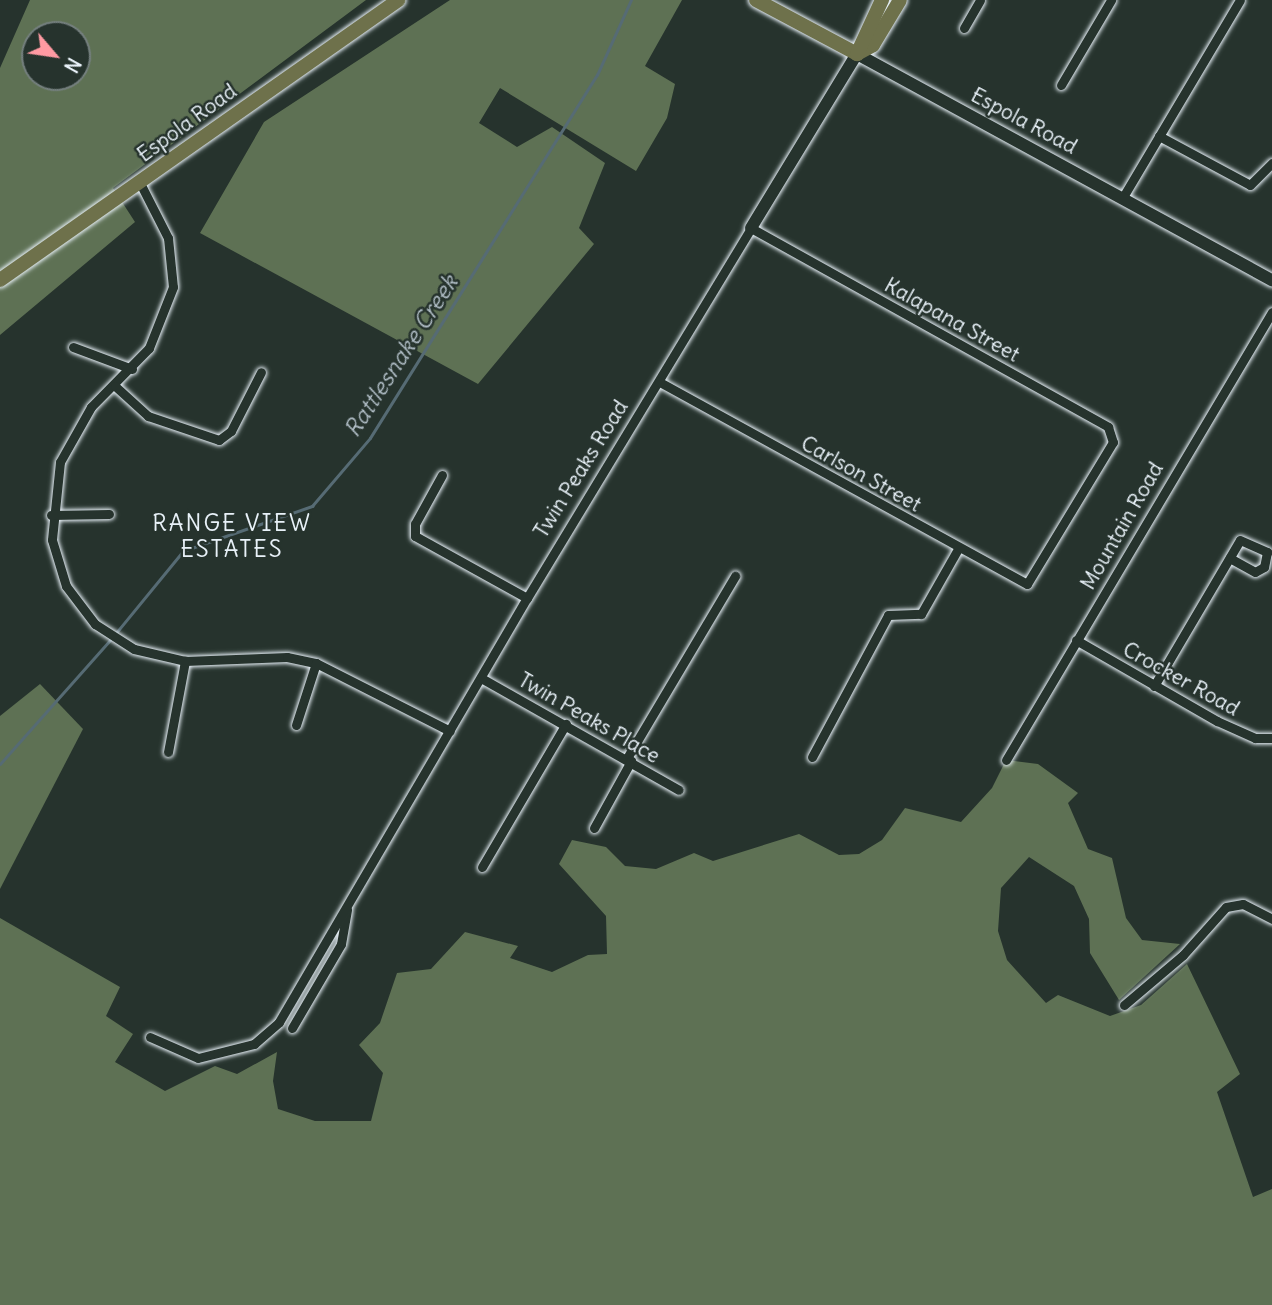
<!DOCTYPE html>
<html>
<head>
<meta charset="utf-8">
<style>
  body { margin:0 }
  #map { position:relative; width:1272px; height:1305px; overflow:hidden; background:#26332d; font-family:Delius,sans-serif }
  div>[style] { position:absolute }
  .green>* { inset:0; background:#5e7154 }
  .stream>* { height:2.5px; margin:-1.25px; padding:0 1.25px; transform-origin:1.25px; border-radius:1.25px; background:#566b74 }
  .roads { filter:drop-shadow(0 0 2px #e8f1f8) drop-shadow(0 0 2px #e8f1f8) }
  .street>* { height:9px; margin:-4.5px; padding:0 4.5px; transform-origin:4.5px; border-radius:4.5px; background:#26332d }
  .secondary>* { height:12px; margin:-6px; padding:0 6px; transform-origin:6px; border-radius:6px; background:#26332d }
  .primary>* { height:14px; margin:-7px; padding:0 7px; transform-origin:7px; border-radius:7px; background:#6e714b }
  span { translate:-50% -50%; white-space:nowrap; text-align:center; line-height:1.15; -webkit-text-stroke:5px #26332d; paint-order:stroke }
  .street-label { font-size:21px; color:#e8f1f8 }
  .water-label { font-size:23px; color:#aebbc3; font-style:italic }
  .neighbourhood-label { font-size:23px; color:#e8f1f8; letter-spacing:2px }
  .north { position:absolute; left:21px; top:21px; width:70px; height:70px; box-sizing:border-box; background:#26332d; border:2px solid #747f7e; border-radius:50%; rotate:119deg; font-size:19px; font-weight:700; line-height:28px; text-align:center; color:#e8f1f8 }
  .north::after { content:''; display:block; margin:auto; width:24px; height:32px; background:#ff9aa2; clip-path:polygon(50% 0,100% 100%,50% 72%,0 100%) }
</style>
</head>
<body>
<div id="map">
  <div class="green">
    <i style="clip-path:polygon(evenodd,30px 0,366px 0,113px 188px,135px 222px,0 335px,0 68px,30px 0,35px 35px,77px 35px,77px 77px,35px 77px,35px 35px)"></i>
    <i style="clip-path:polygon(450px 0,682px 0,645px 66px,675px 84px,667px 118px,636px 171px,500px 88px,479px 123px,517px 147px,552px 127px,605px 163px,579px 228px,594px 244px,478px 384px,200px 233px,264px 122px)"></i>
    <i style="clip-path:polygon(40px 684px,83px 729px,0 889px,0 716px)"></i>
    <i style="clip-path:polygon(1006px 760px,1038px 764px,1078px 793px,1068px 803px,1088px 849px,1112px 858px,1126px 918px,1142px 940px,1180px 944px,1119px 1000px,1090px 953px,1089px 919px,1074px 886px,1029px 857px,1001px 888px,998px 931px,1007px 960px,1046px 1003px,1058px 995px,1110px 1016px,1141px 1005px,1187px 964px,1240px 1074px,1217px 1092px,1253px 1197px,1272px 1189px,1272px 1305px,0 1305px,0 918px,120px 987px,106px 1016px,133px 1034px,115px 1062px,165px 1091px,215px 1066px,237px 1074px,277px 1052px,273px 1081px,278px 1109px,315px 1121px,371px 1121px,383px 1073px,359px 1045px,380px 1023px,397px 973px,431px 969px,465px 932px,518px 946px,510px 958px,552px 972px,588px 955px,607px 954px,606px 916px,559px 864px,572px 840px,606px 847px,625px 866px,656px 869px,694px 853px,713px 861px,799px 834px,839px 855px,859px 854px,882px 840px,905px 808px,961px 822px,992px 788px)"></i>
  </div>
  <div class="stream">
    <i style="left:116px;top:633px;width:106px;rotate:-50.7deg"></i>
    <i style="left:183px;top:551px;width:137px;rotate:-19.2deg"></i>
    <i style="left:312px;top:506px;width:89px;rotate:-49.5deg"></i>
    <i style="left:370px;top:438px;width:428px;rotate:-58deg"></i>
    <i style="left:597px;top:75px;width:82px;rotate:-65.6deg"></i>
    <i style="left:0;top:764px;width:169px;rotate:-48.4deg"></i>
  </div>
  <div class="roads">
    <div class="street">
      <i style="left:964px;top:28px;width:32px;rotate:-60deg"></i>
      <i style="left:1061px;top:85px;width:99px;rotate:-59.5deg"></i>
      <i style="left:1159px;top:136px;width:103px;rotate:28.3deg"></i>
      <i style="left:1250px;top:185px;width:31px;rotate:-45deg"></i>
      <i style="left:140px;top:183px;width:62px;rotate:63deg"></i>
      <i style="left:168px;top:238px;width:49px;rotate:84.2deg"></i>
      <i style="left:173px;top:287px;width:66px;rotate:111.5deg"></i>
      <i style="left:149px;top:348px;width:83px;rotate:134.5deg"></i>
      <i style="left:91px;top:407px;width:63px;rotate:119.4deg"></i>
      <i style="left:60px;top:462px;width:78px;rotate:95.9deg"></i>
      <i style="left:52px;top:540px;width:48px;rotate:73.1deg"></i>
      <i style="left:66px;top:586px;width:48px;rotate:52.7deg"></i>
      <i style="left:95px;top:624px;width:46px;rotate:32.7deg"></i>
      <i style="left:134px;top:649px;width:52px;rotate:13.2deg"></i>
      <i style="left:185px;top:661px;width:102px;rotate:-2.2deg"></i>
      <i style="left:287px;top:657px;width:30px;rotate:12deg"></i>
      <i style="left:316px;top:663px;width:150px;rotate:26.9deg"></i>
      <i style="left:1123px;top:197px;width:229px;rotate:-59.3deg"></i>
      <i style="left:73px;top:347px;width:63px;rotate:20.4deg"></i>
      <i style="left:115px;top:386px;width:45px;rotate:42.3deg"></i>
      <i style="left:148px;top:416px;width:75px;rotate:18.7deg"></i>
      <i style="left:219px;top:440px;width:15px;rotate:-37deg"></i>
      <i style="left:231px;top:431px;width:66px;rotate:-63deg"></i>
      <i style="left:442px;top:475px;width:56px;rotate:118.9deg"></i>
      <i style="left:415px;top:524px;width:12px;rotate:90deg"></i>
      <i style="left:415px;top:536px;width:128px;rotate:29deg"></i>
      <i style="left:51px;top:515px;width:58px;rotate:-1deg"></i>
      <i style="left:1076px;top:640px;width:163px;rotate:29.9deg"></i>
      <i style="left:1217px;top:721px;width:42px;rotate:24.1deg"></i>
      <i style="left:1255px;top:738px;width:17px"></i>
      <i style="left:481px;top:678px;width:227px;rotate:29.5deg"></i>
      <i style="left:1154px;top:686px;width:169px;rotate:-59.5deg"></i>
      <i style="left:1240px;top:540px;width:30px;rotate:24deg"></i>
      <i style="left:1267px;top:552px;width:15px;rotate:101deg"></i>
      <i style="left:1264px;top:567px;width:10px;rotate:151deg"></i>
      <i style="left:1255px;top:572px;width:29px;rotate:-151deg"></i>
      <i style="left:296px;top:725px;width:65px;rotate:-72.1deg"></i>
      <i style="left:168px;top:752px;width:93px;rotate:-79.4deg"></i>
      <i style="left:812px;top:757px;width:161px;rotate:-61.8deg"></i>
      <i style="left:888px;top:615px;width:33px;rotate:-2deg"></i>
      <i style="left:921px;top:614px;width:75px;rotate:-60.4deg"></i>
      <i style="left:627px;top:758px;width:212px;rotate:-59.3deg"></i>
      <i style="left:1006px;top:760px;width:521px;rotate:-59.3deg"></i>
      <i style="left:594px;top:828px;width:77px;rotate:-61.1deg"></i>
      <i style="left:482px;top:867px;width:166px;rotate:-59.6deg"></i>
      <i style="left:1124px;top:1005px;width:77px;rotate:-40.3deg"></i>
      <i style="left:1183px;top:955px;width:64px;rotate:-48.1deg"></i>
      <i style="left:1226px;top:907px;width:17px;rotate:-10deg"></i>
      <i style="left:1243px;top:904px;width:33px;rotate:27deg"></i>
      <i style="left:292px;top:1028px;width:97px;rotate:-59.7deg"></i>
      <i style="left:341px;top:944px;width:35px;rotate:-80deg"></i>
      <i style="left:150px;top:1037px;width:52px;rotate:23.6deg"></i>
      <i style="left:198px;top:1058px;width:58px;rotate:-14deg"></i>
      <i style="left:254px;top:1044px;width:33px;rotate:-41deg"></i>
      <i style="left:279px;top:1022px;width:491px;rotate:-59.7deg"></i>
      <i style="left:527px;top:598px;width:433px;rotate:-58.8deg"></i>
      <i style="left:751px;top:228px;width:409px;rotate:29.1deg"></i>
      <i style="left:1108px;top:427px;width:16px;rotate:72deg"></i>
      <i style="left:1113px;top:442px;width:166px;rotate:121.2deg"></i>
      <i style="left:1027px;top:584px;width:420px;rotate:-151.2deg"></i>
    </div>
    <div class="secondary">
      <i style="left:751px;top:228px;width:204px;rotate:-58.7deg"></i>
      <i style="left:857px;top:54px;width:473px;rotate:28.6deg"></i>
    </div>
    <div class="primary">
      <i style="left:756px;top:0;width:115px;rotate:28.1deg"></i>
      <i style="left:857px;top:54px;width:18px;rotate:-29deg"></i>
      <i style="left:873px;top:45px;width:52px;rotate:-59deg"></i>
      <i style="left:857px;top:54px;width:60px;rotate:-65.2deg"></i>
      <i style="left:0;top:280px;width:487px;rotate:-35.1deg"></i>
    </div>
  </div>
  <div class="street-label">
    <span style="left:1024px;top:121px;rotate:28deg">Espola Road</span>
    <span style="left:187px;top:123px;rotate:-36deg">Espola Road</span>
    <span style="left:952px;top:320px;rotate:29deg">Kalapana Street</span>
    <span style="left:581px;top:469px;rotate:-58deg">Twin Peaks Road</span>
    <span style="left:861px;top:474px;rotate:29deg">Carlson Street</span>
    <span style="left:1122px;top:526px;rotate:-60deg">Mountain Road</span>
    <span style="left:1181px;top:679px;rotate:29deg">Crocker Road</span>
    <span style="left:589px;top:718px;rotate:30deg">Twin Peaks Place</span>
  </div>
  <div class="water-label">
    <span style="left:401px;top:356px;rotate:-57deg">Rattlesnake Creek</span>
  </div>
  <div class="neighbourhood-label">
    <span style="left:232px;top:536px">RANGE VIEW<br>ESTATES</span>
  </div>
  <div class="north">N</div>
</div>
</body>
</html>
